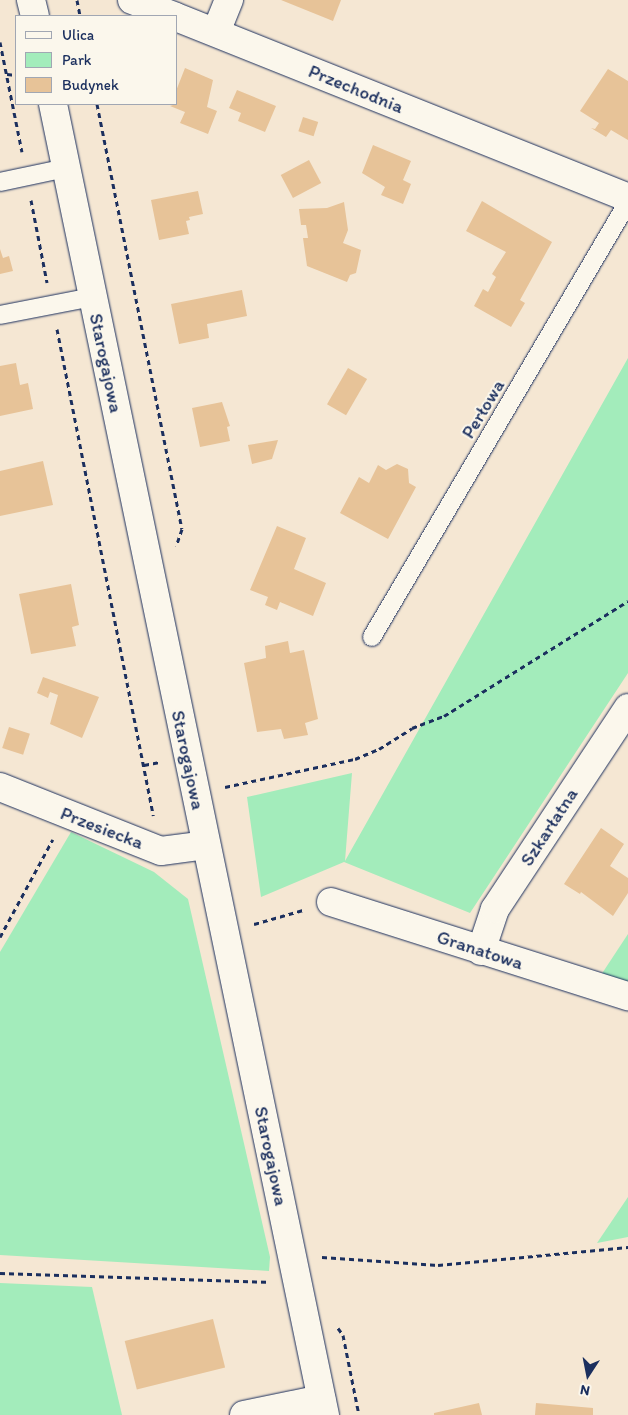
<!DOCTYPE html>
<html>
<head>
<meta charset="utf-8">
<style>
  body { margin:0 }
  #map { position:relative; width:628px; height:1415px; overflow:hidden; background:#f5e7d3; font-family:Itim,sans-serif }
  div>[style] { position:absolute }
  .green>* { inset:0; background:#a3ecbb }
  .building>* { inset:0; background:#e7c398; transform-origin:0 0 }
  .path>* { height:3px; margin-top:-1.5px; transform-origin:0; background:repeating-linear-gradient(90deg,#1b2f5e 0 5px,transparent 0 9px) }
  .roads { filter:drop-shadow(0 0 1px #1b2f5e) drop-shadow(0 0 1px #1b2f5e) }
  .service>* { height:18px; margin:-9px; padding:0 9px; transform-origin:9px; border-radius:9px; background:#fbf7ec }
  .minor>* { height:28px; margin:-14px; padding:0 14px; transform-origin:14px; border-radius:14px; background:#fbf7ec }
  .tertiary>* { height:28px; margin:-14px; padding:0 14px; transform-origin:14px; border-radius:14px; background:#fbf7ec }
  span { translate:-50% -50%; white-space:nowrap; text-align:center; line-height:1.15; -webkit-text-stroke:4px #fbf7ec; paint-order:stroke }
  .street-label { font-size:19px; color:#1b2f5e }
  .legend { position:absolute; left:15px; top:15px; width:162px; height:90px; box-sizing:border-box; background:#fbf7ec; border:1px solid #a1a7b3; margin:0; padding:6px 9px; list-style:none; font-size:15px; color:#1b2f5e }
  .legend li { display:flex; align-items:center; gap:10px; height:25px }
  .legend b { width:25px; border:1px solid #a1a7b3 }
  .north { position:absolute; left:563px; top:1350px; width:50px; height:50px; -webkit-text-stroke:4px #fbf7ec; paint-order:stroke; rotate:191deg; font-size:14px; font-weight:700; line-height:20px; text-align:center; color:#1b2f5e }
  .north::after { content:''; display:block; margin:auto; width:18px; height:22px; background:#1b2f5e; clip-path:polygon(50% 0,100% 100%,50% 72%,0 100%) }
</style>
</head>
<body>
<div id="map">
  <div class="green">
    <i style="clip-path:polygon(628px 358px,628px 673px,470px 913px,344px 862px,261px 897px,247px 797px,352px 773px,345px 861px)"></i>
    <i style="clip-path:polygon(71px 832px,154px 872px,188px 899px,270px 1257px,269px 1271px,0 1255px,0 952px)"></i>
    <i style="clip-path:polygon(628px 934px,628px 983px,601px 975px)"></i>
    <i style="clip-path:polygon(628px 1197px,628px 1237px,597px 1243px)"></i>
    <i style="clip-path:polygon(0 1283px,92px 1287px,122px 1415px,0 1415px)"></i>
  </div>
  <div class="building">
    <i style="clip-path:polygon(281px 0,341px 0,333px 21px)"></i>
    <i style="clip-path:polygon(185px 68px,213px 80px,207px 107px,217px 111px,208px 134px,180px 123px,185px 112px,170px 106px,176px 104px,176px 91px)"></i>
    <i style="clip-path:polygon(608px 69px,628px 81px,628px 140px,611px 130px,606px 137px,591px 128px,595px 129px,599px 123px,580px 111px)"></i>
    <i style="clip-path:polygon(237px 90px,276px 106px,265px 132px,238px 121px,241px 113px,229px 108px)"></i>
    <i style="left:303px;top:117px;width:16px;height:15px;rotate:18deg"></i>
    <i style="clip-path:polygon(373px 145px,411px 161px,403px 180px,411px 184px,403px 204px,381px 195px,385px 187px,362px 173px)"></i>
    <i style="left:309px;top:160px;width:26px;height:32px;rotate:62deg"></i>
    <i style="clip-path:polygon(198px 191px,203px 214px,189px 217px,190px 220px,186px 221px,189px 234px,159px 240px,151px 200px)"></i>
    <i style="clip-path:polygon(482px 201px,552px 242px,520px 300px,525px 303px,511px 327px,474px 306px,483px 289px,488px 292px,496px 277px,492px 274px,506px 252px,466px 231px)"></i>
    <i style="clip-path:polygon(344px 202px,348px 230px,343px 243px,361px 250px,356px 273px,350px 275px,347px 282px,307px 266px,303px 238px,308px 238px,306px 225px,301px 225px,299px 209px,327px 208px)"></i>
    <i style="clip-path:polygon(0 249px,3px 258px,9px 256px,13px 271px,0 274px)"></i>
    <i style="clip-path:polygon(242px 290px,247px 316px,207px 324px,209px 338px,179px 344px,171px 304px)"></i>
    <i style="clip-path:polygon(16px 363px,20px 385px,28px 383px,33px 409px,0 416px,0 366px)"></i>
    <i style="left:348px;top:368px;width:22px;height:42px;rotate:30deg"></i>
    <i style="clip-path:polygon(222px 402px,230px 426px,227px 427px,230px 441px,200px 447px,192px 408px)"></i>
    <i style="clip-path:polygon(278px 440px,272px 459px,252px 464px,248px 445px)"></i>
    <i style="clip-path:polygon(43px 461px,53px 505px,0 516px,0 471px)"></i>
    <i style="clip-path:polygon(397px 464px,408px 469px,409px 483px,416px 487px,388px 539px,340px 513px,359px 477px,369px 483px,378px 465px,386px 470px)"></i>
    <i style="clip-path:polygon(277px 526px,306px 538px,294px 569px,326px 583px,313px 616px,280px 602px,277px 610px,265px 605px,268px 597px,250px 590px)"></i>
    <i style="clip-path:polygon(71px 584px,79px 625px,72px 627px,76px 646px,31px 654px,19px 594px)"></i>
    <i style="clip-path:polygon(288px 641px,290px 653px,304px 650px,318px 719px,305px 723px,308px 735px,284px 739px,281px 729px,257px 732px,244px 663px,266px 658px,265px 646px)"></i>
    <i style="clip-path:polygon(43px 677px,99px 697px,82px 738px,50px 724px,58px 695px,50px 692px,48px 698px,37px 693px)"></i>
    <i style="left:9px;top:727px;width:22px;height:22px;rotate:18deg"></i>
    <i style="clip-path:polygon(601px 828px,624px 844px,610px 866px,628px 878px,628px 893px,613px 916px,581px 892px,580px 894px,564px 884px)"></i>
    <i style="left:213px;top:1319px;width:50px;height:91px;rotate:76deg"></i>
    <i style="clip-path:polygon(479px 1403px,482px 1415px,434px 1415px,434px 1413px)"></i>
    <i style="clip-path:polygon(536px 1403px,593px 1408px,593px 1415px,535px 1415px)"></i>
  </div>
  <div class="path">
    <i style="left:77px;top:0;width:16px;rotate:79deg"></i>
    <i style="left:0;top:42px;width:112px;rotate:78.7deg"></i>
    <i style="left:7px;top:74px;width:9px;rotate:6deg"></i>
    <i style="left:97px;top:104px;width:433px;rotate:78.7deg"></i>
    <i style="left:182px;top:529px;width:18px;rotate:109deg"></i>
    <i style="left:31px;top:200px;width:84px;rotate:79deg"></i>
    <i style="left:57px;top:329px;width:496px;rotate:78.8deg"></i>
    <i style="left:144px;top:765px;width:16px;rotate:-11deg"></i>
    <i style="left:225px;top:787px;width:133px;rotate:-12.2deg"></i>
    <i style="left:355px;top:759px;width:26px;rotate:-23deg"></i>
    <i style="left:379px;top:749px;width:39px;rotate:-32deg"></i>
    <i style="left:412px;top:728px;width:34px;rotate:-21deg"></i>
    <i style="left:444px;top:716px;width:217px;rotate:-32deg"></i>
    <i style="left:254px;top:924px;width:51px;rotate:-15.9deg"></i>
    <i style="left:0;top:937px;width:111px;rotate:-61.6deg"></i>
    <i style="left:322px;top:1257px;width:116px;rotate:3.9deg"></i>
    <i style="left:438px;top:1265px;width:191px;rotate:-5.4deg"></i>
    <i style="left:0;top:1273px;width:267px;rotate:1.9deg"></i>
    <i style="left:338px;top:1328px;width:9px;rotate:54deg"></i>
    <i style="left:343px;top:1335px;width:82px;rotate:78.7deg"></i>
  </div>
  <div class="roads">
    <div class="service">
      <i style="left:0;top:182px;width:67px;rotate:-12deg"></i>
      <i style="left:0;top:315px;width:95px;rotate:-11deg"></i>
      <i style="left:372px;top:637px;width:505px;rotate:-59.52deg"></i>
    </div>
    <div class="minor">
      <i style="left:132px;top:0;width:45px;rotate:20.9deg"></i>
      <i style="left:176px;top:17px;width:487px;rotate:21.8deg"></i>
      <i style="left:216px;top:32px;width:35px;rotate:-68deg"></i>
      <i style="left:0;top:787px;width:173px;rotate:21.7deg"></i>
      <i style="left:161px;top:851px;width:45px;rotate:-7.6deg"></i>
      <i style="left:331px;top:902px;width:312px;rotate:17.6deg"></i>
      <i style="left:481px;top:951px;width:44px;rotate:-71.6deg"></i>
      <i style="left:495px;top:909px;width:241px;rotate:-56.5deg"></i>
      <i style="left:244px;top:1415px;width:79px;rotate:-11.7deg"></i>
    </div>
    <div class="tertiary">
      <i style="left:31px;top:0;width:16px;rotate:76deg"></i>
      <i style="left:53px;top:104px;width:1339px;rotate:78.28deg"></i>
    </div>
  </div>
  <div class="street-label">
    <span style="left:356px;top:89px;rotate:22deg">Przechodnia</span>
    <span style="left:106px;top:363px;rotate:78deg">Starogajowa</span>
    <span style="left:483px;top:409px;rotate:-59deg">Perłowa</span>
    <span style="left:188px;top:760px;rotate:78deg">Starogajowa</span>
    <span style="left:549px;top:827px;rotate:-57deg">Szkarłatna</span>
    <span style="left:102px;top:828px;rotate:21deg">Przesiecka</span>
    <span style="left:480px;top:950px;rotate:18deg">Granatowa</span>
    <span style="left:271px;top:1156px;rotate:78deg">Starogajowa</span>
  </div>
  <ul class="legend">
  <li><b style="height:6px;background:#fbf7ec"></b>Ulica</li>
  <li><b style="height:14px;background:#a3ecbb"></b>Park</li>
  <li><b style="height:14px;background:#e7c398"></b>Budynek</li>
  </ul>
  <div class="north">N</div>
</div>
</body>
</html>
